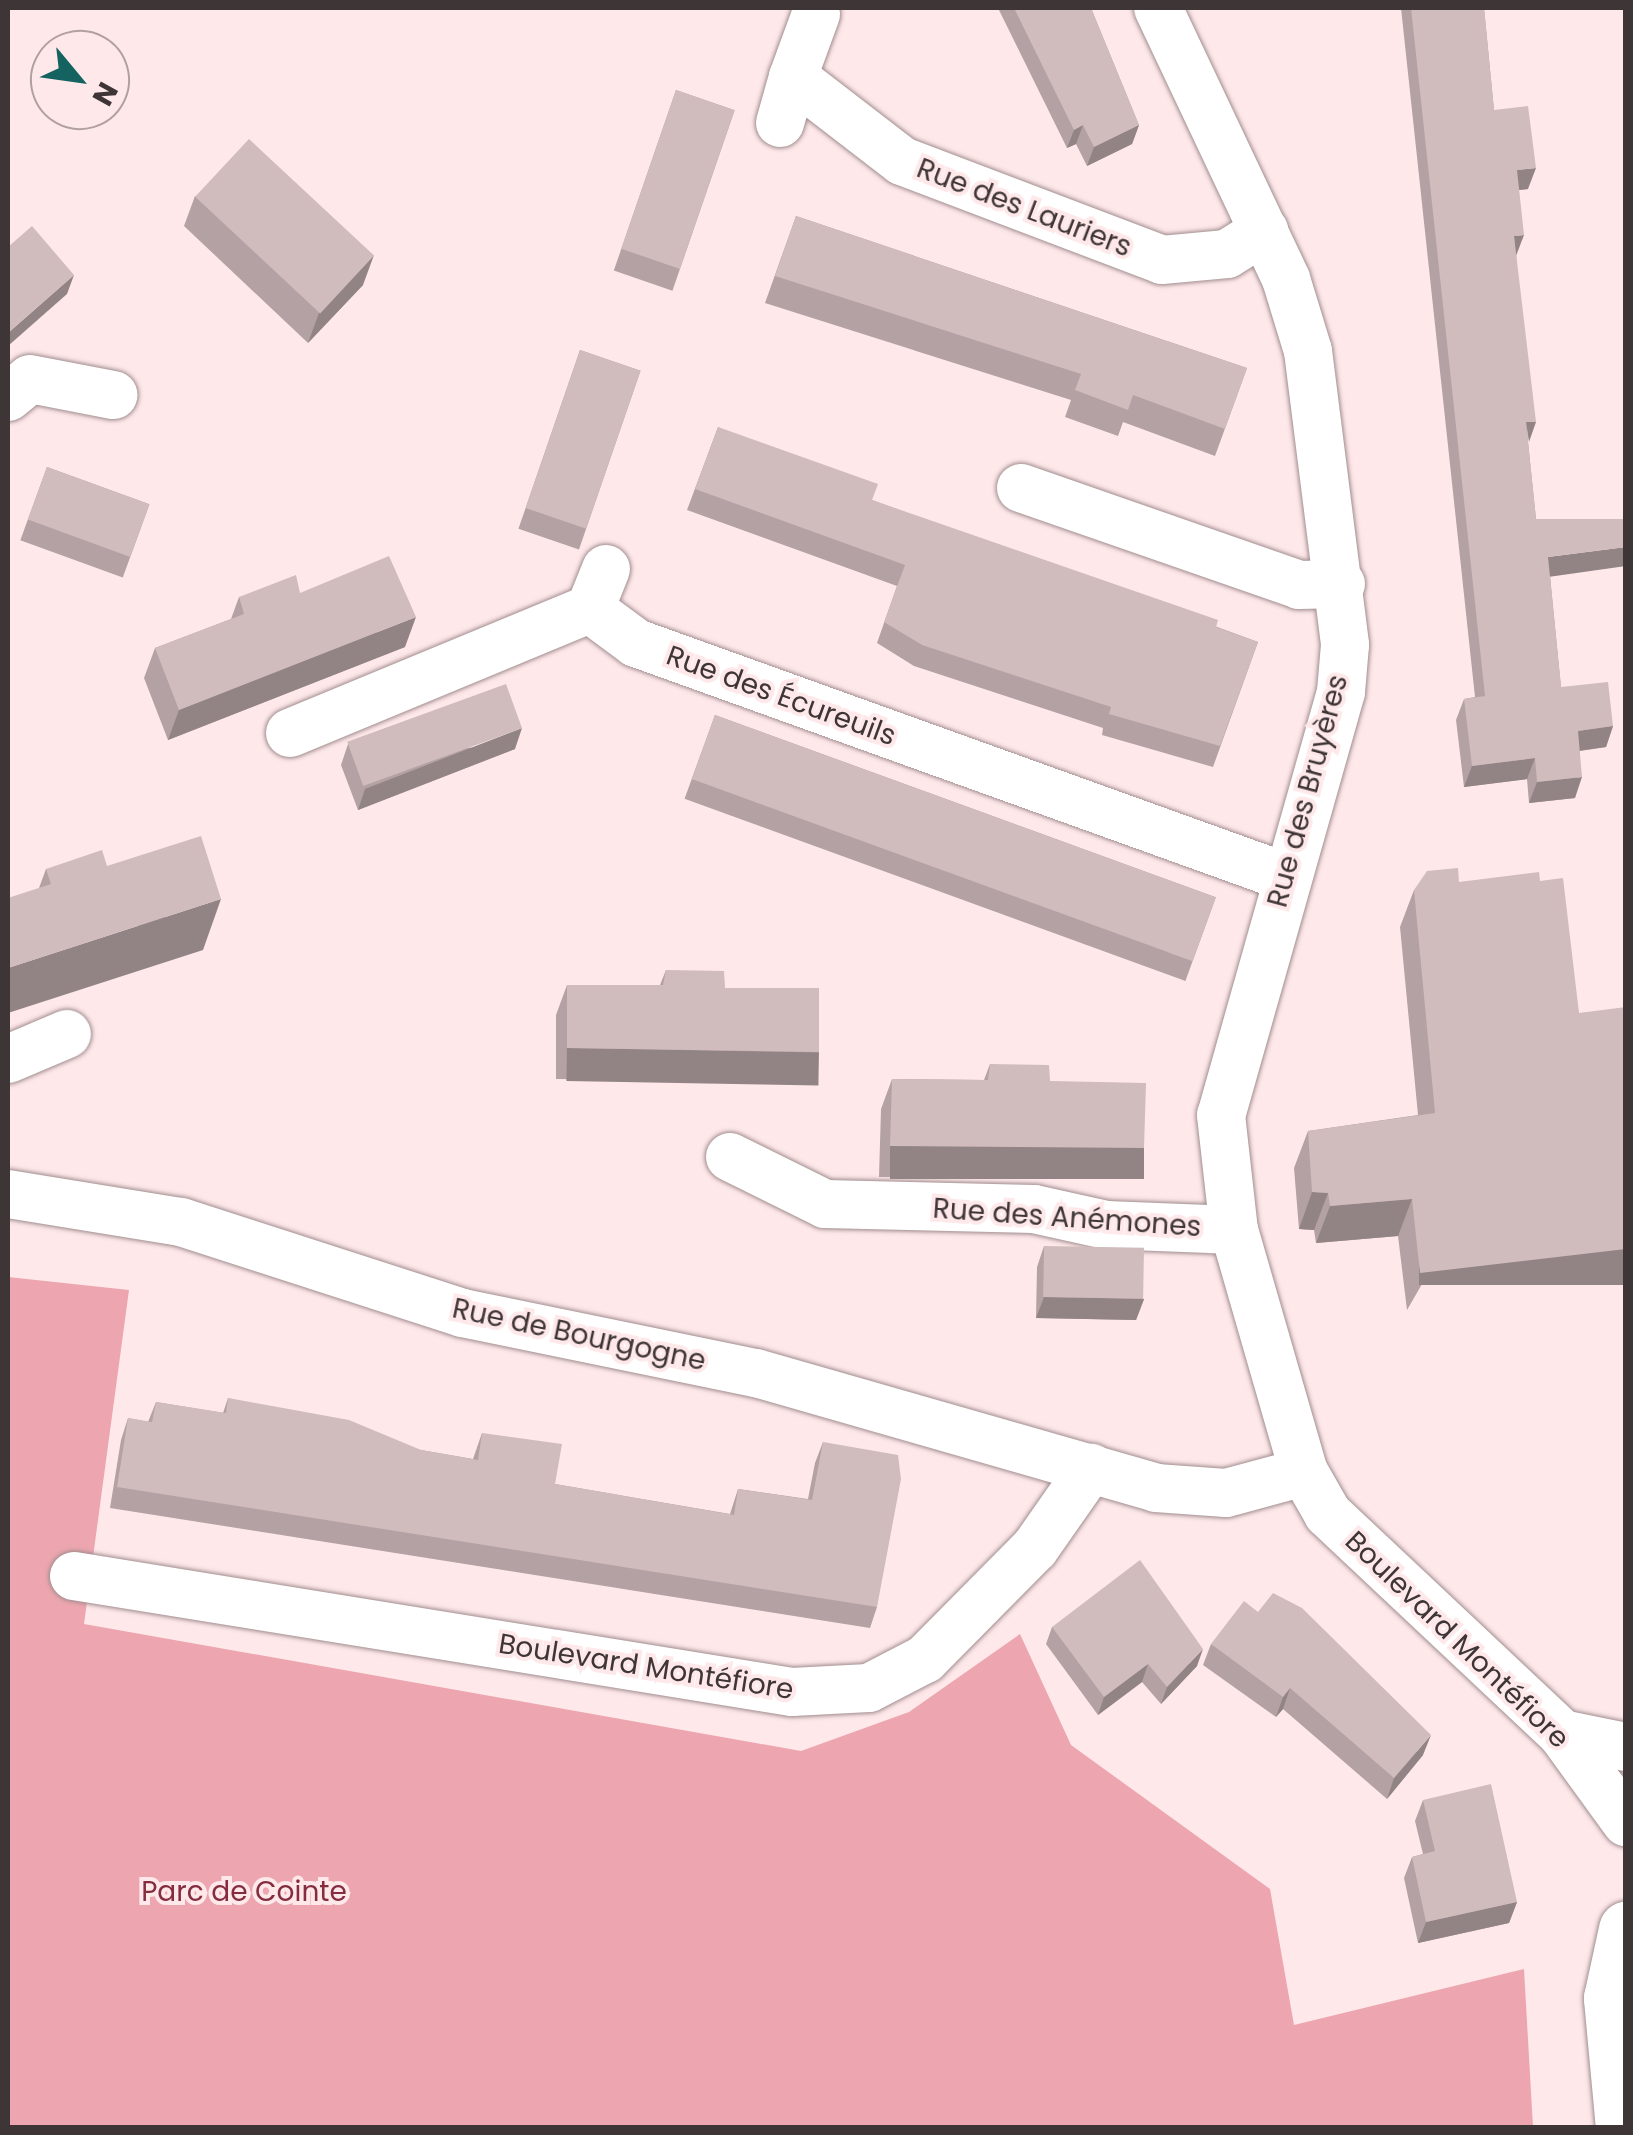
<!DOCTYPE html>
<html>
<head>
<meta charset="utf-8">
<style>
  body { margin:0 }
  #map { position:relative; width:1633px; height:2135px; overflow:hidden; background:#fee8ea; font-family:Poppins,sans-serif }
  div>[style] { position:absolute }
  .green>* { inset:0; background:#eda6af }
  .roads { filter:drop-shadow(0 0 2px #a18d8f) drop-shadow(0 0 2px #a18d8f) }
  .street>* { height:48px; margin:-24px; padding:0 24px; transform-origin:24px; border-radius:24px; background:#fff }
  .secondary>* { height:55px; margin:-27.5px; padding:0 27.5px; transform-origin:27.5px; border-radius:27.5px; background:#fff }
  .wall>* { inset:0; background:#b3a1a3; transform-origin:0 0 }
  .shaded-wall>* { inset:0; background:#928384; transform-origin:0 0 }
  .building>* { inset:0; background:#d0bbbd; transform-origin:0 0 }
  span { translate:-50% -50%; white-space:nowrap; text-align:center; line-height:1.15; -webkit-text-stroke:8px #fee8ea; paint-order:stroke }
  .street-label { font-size:28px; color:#3e3536 }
  .park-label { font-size:28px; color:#852d3f }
  .frame { position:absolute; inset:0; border:10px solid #3e3536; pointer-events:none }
  .north { position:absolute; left:30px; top:30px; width:100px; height:100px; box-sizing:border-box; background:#fee8ea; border:2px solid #b1a0a2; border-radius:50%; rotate:119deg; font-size:28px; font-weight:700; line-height:40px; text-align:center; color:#3e3536 }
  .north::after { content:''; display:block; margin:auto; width:35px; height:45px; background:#146360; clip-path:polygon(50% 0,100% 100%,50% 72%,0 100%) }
</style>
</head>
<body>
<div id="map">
  <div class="green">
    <i style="clip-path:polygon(8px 1277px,129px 1290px,84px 1624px,801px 1751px,909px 1712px,1020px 1634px,1071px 1745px,1270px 1889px,1294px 2025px,1524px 1969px,1533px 2127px,8px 2127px)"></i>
  </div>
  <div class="roads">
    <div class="street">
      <i style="left:1158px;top:8px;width:300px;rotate:64.7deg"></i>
      <i style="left:1286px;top:279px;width:75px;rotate:73deg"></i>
      <i style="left:1308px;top:351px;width:296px;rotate:82.8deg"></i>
      <i style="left:1345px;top:645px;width:47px;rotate:94.9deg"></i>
      <i style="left:1341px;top:692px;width:440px;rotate:105.8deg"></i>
      <i style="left:1221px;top:1115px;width:116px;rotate:83.6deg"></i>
      <i style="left:1234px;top:1230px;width:252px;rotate:73.9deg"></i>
      <i style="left:1304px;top:1472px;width:48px;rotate:60.3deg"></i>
      <i style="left:1328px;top:1514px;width:321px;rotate:43.2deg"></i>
      <i style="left:1562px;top:1734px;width:109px;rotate:54deg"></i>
      <i style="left:793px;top:77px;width:67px;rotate:-69.9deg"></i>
      <i style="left:780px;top:123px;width:48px;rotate:-74.2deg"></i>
      <i style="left:793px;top:77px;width:138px;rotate:37.6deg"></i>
      <i style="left:902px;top:161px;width:278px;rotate:20.8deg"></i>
      <i style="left:1162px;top:260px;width:65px;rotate:-5.3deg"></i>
      <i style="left:1227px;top:254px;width:44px;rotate:-31.9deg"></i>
      <i style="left:8px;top:397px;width:28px;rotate:-39deg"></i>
      <i style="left:30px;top:379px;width:85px;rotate:10.9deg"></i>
      <i style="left:1021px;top:488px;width:294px;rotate:19.2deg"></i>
      <i style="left:1299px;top:585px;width:42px;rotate:-1.4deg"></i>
      <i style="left:590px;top:609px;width:43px;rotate:-68.2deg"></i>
      <i style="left:290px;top:733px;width:325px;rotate:-22.5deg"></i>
      <i style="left:590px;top:609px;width:57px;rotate:36.5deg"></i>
      <i style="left:636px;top:643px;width:691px;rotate:19.8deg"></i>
      <i style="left:8px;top:1059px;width:64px;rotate:-23deg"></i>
      <i style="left:730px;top:1157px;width:106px;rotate:26.3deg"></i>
      <i style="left:825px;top:1204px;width:209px;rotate:1.4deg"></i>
      <i style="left:1034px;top:1209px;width:74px;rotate:12.5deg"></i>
      <i style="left:1106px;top:1225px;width:128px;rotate:2.2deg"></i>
      <i style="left:8px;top:1194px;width:175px;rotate:9.2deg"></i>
      <i style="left:181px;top:1222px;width:296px;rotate:17.9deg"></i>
      <i style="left:463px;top:1313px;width:299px;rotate:11.6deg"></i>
      <i style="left:756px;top:1373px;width:416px;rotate:16deg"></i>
      <i style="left:1156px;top:1488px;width:70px;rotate:4.1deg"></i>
      <i style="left:1226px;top:1493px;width:81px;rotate:-15.1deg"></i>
      <i style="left:74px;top:1576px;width:727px;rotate:9.18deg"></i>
      <i style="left:792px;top:1692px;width:77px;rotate:-3deg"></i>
      <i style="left:869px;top:1688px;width:63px;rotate:-27.4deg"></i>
      <i style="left:925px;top:1659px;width:156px;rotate:-45.3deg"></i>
      <i style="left:1035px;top:1548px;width:98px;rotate:-55deg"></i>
      <i style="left:1562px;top:1734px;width:65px;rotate:11.5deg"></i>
    </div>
    <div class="secondary">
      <i style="left:1623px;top:2128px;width:131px;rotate:-95.3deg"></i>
      <i style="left:1611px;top:1998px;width:71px;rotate:-77.7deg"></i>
    </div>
  </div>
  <div class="wall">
    <i style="clip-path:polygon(998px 8px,1091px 8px,1139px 125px,1132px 144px,1087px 166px,1076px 144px,1067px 148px)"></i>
    <i style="clip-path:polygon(1401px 8px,1484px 8px,1494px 110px,1528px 189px,1519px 190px,1516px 255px,1528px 442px,1536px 519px,1550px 576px,1561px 687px,1613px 726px,1606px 747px,1580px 751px,1575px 798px,1529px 803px,1527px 779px,1464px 787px,1456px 720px,1464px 699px,1475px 697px)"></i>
    <i style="left:676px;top:90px;width:62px;height:191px;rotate:19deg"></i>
    <i style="clip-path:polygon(195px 196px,363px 285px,308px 343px,184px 226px)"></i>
    <i style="clip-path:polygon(796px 216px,1247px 368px,1215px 456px,1123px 422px,1118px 436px,1065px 417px,1071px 400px,765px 303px)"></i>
    <i style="left:580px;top:350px;width:64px;height:189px;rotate:19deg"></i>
    <i style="clip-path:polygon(718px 427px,872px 500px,1258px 642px,1213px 767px,1102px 735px,1103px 728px,914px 666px,877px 643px,897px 586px,687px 510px)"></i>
    <i style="left:47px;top:467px;width:109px;height:78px;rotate:20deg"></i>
    <i style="clip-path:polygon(300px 593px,405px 647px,168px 740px,144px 678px,155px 648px,231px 619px,239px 597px)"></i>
    <i style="left:715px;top:715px;width:533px;height:89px;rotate:20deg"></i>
    <i style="clip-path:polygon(348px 744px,515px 749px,358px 810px,341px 765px)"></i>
    <i style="clip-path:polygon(107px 866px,203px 950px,39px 888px,46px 869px)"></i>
    <i style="clip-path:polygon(1540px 881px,1579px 1013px,1407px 1310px,1398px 1236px,1316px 1243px,1314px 1230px,1299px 1229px,1294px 1168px,1308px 1131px,1418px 1115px,1400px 927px,1414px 890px,1459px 882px)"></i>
    <i style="clip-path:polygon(666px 970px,725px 988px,819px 1052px,808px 1082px,556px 1079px,556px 1015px,567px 985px,660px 985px)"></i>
    <i style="clip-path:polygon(990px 1064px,1050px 1081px,1144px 1148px,1133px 1178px,879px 1177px,881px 1109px,892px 1079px,984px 1080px)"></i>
    <i style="clip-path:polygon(1044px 1246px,1144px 1299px,1136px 1320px,1036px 1318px,1037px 1267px)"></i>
    <i style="clip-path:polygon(228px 1398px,421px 1450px,473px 1459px,482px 1433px,555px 1484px,730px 1514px,738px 1489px,808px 1499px,815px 1463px,823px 1442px,877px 1607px,870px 1628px,110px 1508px,121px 1440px,128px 1418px,148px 1422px,156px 1402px,223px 1413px)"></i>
    <i style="clip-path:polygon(1052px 1627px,1197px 1666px,1161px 1704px,1142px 1682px,1098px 1715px,1046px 1644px)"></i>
    <i style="clip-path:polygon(1211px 1644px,1423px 1755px,1387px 1799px,1283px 1709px,1276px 1717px,1203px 1665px)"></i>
    <i style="clip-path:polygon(1423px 1800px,1517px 1902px,1509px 1923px,1418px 1943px,1404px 1878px,1412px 1857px,1423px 1854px,1415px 1821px)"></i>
  </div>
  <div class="shaded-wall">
    <i style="clip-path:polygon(1083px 125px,1076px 144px,1067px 148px,1074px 130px)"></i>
    <i style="clip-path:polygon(1139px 125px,1132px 144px,1087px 166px,1094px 147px)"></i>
    <i style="clip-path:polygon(1536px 168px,1528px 189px,1510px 191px,1517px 170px)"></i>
    <i style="clip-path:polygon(1524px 235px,1516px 256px,1514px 236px)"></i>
    <i style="clip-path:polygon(374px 255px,363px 285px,308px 343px,319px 313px)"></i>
    <i style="clip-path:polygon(74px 275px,67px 294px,8px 346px,8px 333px)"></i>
    <i style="clip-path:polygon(1526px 422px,1536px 422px,1529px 442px)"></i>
    <i style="clip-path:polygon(1626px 547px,1626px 566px,1541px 578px,1548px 557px)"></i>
    <i style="clip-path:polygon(416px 617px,405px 647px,168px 740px,179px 710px)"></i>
    <i style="clip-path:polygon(1613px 726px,1606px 747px,1570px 752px,1578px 731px)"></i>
    <i style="clip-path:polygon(522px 728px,515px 749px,358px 810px,365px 789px)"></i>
    <i style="clip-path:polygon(1535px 758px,1527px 779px,1464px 787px,1472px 766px)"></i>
    <i style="clip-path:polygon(1582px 777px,1575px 798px,1529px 803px,1537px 782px)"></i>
    <i style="clip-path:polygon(221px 899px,203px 950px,8px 1013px,8px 968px)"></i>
    <i style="left:567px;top:1048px;width:252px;height:33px;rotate:1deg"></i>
    <i style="left:890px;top:1146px;width:254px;height:33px"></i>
    <i style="clip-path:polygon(1312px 1192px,1328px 1193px,1314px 1230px,1299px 1229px)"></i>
    <i style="clip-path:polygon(1412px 1199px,1398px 1236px,1316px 1243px,1330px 1206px)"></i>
    <i style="left:1626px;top:1249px;width:36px;height:207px;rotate:90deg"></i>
    <i style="clip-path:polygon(1044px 1297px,1144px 1299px,1136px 1320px,1036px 1318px)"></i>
    <i style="clip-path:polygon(1203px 1649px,1197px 1666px,1161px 1704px,1167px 1687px)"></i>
    <i style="clip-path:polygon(1148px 1664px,1142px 1682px,1098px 1715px,1104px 1697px)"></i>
    <i style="clip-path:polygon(1290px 1688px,1283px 1709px,1276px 1717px,1283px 1697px)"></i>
    <i style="clip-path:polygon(1431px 1735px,1423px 1755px,1387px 1799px,1394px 1778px)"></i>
    <i style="clip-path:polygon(1517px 1902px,1509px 1923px,1418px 1943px,1426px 1922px)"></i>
  </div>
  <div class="building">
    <i style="clip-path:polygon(1014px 8px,1091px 8px,1139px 125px,1094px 147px,1083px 125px,1074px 130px)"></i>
    <i style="clip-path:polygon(1411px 8px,1484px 8px,1494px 110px,1528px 106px,1536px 168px,1517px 170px,1524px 235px,1514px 236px,1536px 422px,1526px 422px,1536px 519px,1626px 519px,1626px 547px,1548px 557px,1561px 687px,1608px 682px,1613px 726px,1578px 731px,1582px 777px,1537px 782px,1535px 758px,1472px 766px,1464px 699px,1485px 696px)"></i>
    <i style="left:676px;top:90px;width:62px;height:168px;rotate:19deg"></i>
    <i style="left:249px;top:139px;width:171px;height:79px;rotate:43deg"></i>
    <i style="clip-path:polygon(796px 216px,1247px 368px,1225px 429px,1133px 395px,1128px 410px,1075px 390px,1081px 374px,775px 276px)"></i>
    <i style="clip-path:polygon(32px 226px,74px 275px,8px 333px,8px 247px)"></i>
    <i style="left:580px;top:350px;width:64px;height:167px;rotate:19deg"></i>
    <i style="clip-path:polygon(718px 427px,878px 484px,872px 500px,1218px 620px,1216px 627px,1258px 642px,1220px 746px,1109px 714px,1111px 707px,922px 645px,884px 622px,905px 565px,695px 489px)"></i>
    <i style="left:47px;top:467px;width:109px;height:56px;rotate:20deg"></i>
    <i style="clip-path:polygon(389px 556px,416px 617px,179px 710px,155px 648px,244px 614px,239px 597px,296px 575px,300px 593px)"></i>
    <i style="left:506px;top:684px;width:47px;height:169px;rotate:70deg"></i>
    <i style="left:715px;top:715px;width:533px;height:68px;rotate:20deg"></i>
    <i style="clip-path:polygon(201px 836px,221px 899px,8px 968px,8px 898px,51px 884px,46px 869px,102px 850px,107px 866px)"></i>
    <i style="clip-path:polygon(1458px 868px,1459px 882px,1539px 872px,1540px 881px,1563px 878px,1579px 1013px,1626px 1007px,1626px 1249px,1420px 1273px,1412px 1199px,1330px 1206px,1328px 1193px,1312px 1192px,1308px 1131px,1435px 1113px,1414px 890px,1427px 871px)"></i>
    <i style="clip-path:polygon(666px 970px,724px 971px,725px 988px,819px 988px,819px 1052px,567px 1048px,567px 985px,663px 985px)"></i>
    <i style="clip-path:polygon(990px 1064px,1049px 1065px,1050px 1081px,1146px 1083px,1144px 1148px,890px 1146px,892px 1079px,988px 1080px)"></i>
    <i style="left:1044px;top:1246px;width:100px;height:51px;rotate:1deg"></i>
    <i style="clip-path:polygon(228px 1398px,349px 1420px,421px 1450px,478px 1460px,482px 1433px,562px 1444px,555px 1484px,734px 1515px,738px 1489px,812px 1500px,823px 1442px,898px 1455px,901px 1479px,877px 1607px,117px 1487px,128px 1418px,152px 1422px,156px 1402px,226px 1413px)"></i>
    <i style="clip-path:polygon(1140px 1560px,1203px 1649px,1167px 1687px,1148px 1664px,1104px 1697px,1052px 1627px)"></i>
    <i style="clip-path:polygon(1273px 1593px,1302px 1608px,1431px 1735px,1394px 1778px,1290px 1688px,1283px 1697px,1211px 1644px,1244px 1601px,1258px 1612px)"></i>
    <i style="clip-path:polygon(1491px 1784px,1517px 1902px,1426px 1922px,1412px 1857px,1435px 1851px,1423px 1800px)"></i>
  </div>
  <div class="street-label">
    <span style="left:1024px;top:208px;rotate:21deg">Rue des Lauriers</span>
    <span style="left:781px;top:696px;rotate:20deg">Rue des Écureuils</span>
    <span style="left:1308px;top:791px;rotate:-75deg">Rue des Bruyères</span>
    <span style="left:1067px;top:1218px;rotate:4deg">Rue des Anémones</span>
    <span style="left:579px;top:1335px;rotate:12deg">Rue de Bourgogne</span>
    <span style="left:1457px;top:1640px;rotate:44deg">Boulevard Montéfiore</span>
    <span style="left:646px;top:1667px;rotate:9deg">Boulevard Montéfiore</span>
  </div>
  <div class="park-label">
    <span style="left:244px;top:1892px">Parc de Cointe</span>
  </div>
  <div class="frame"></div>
  <div class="north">N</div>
</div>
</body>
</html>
